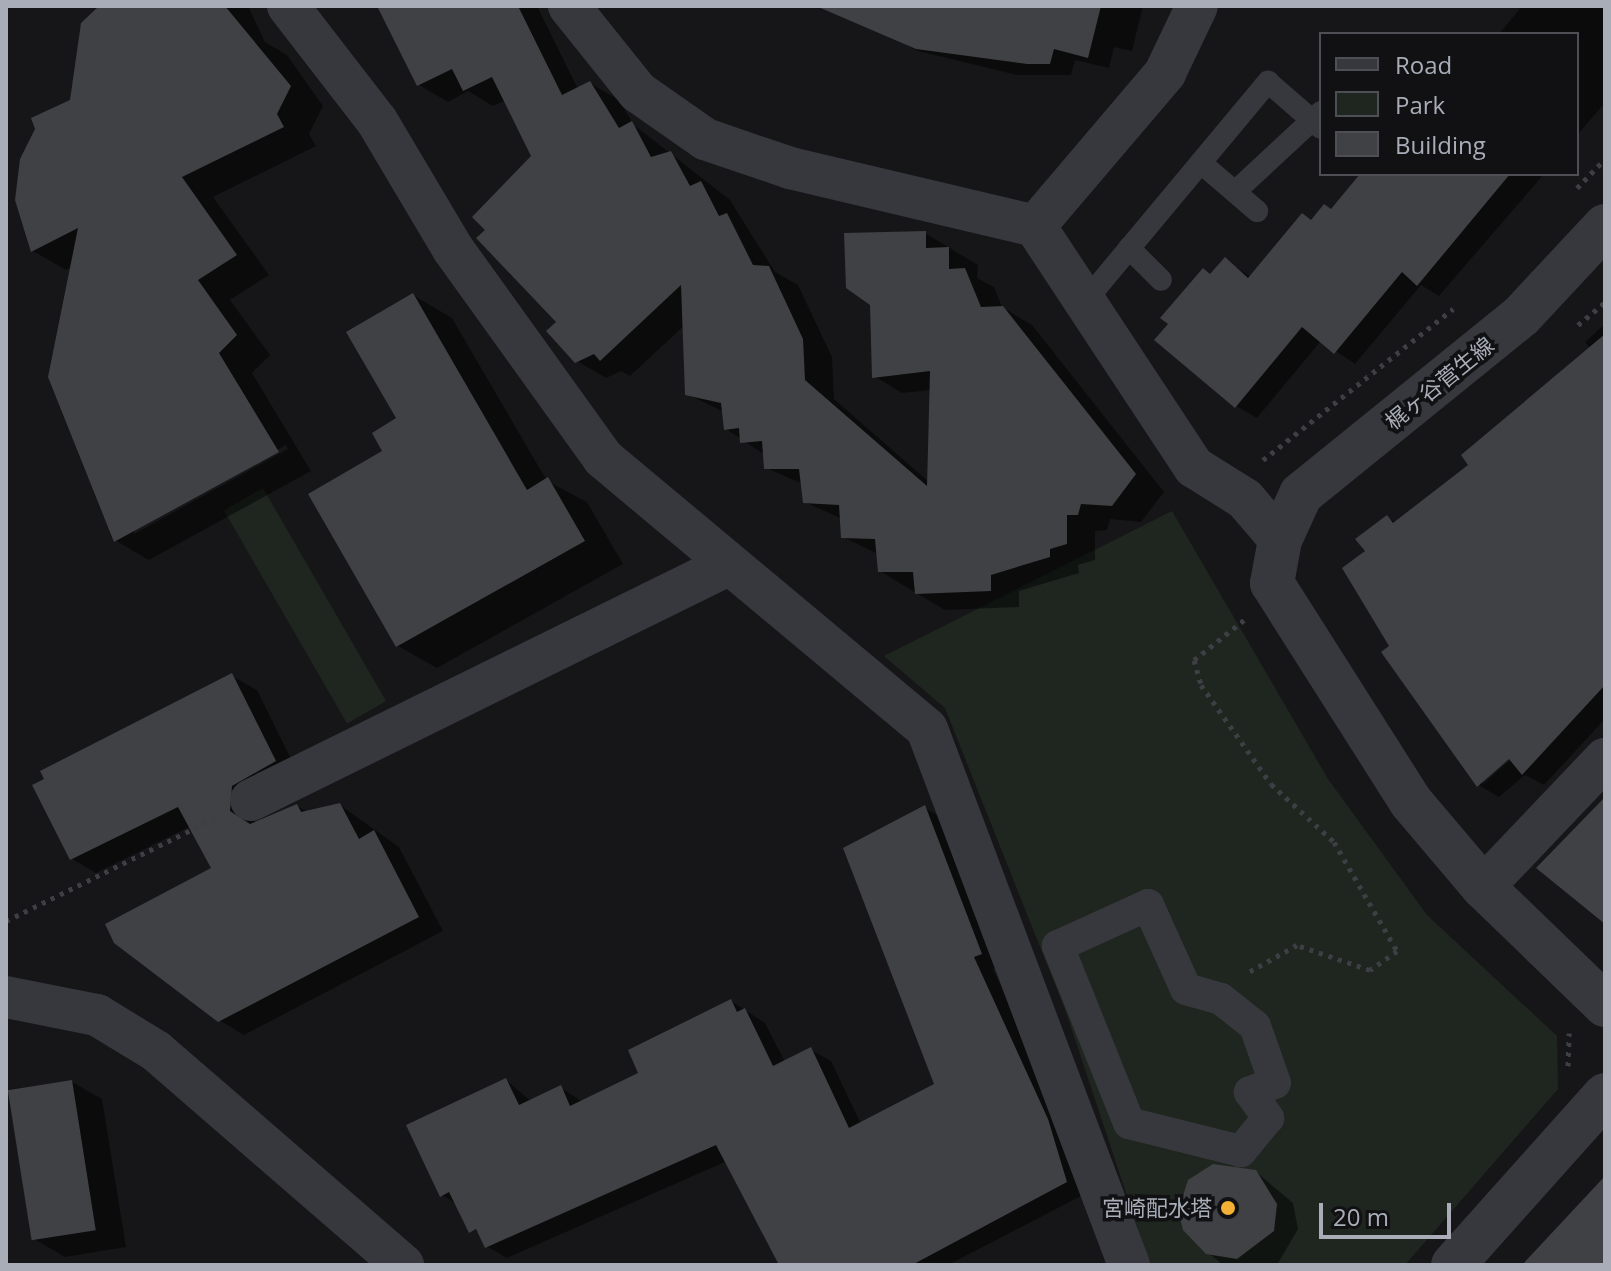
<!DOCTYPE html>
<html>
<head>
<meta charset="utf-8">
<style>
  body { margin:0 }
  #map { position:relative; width:1611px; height:1271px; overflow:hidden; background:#161618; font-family:"Open Sans","Noto Sans JP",sans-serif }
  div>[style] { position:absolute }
  .green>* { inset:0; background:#1e261f; transform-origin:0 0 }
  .shadow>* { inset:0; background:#0007 }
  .building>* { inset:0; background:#404145; transform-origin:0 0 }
  .path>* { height:5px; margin-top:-2.5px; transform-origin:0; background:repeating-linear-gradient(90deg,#3d3f44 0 4px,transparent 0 10px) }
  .service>* { height:22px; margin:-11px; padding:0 11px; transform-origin:11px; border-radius:11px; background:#37383d }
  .pedestrian>* { height:32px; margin:-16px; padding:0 16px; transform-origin:16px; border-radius:16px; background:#37383d }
  .minor>* { height:42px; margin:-21px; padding:0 21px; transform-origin:21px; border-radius:21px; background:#37383d }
  .tertiary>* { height:44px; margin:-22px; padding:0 22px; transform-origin:22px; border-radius:22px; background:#37383d }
  .dots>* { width:22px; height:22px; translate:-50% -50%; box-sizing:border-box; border:4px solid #111113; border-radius:50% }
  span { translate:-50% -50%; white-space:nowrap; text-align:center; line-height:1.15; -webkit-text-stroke:7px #111113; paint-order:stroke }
  .street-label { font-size:22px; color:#a8adb8 }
  .poi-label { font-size:22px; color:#a8adb8 }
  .right { translate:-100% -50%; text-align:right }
  .frame { position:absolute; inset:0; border:8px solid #a8adb8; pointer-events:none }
  .legend { position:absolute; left:1319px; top:32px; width:260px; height:144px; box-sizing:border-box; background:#111113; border:2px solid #4d4f55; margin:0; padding:10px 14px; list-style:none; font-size:24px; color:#a8adb8 }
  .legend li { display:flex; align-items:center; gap:16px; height:40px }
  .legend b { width:40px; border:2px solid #4d4f55 }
  .scale { position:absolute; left:1319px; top:1203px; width:132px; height:36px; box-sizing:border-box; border:4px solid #a8adb8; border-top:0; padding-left:10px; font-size:24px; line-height:28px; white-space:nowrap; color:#a8adb8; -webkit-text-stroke:6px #111113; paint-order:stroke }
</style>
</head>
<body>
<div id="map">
  <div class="green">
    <i style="left:263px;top:488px;width:246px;height:45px;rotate:60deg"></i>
    <i style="clip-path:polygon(1172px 511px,1328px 779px,1427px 915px,1557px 1036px,1558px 1089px,1405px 1265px,1150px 1265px,1066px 1012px,945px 708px,884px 656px)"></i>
  </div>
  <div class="shadow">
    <i style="clip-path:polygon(evenodd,113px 6px,248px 6px,265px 42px,287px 55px,323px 106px,309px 134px,316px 146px,213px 197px,269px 275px,230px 300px,270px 355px,252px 373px,311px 471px,149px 560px,116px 541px,73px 266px,66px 270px,33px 251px,72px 102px,113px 6px,286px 445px,288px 449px,134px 534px,134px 529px,286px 445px)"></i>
    <i style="clip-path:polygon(380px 6px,537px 6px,578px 89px,590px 83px,619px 100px,634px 125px,730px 200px,775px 272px,798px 285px,832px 357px,834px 399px,929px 482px,931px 390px,902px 393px,874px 376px,925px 233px,978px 265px,977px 278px,994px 287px,1002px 307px,1032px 325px,1164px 492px,1141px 522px,1110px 519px,1107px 530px,1095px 531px,1095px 560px,1078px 565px,1079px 573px,1019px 591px,1019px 607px,945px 610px,916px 593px,880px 571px,878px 554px,843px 537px,842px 519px,805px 502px,803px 484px,766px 468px,765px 455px,726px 429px,724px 412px,687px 394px,685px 325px,630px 376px,621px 371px,606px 378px,577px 361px,558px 322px,487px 231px,533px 157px,506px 100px,493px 106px,468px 91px,448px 102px,419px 85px)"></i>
    <i style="clip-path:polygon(835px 6px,1143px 6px,1132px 51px,1114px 47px,1109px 68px,1075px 60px,1071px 75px,1017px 75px,918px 51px)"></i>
    <i style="clip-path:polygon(1522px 6px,1605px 6px,1605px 103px,1577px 135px,1577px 34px,1499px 34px)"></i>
    <i style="clip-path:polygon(1363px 174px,1544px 174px,1439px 296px,1421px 285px,1355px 364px,1321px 341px,1257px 418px,1236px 406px,1212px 275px,1225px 260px,1251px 277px,1332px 211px)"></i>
    <i style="clip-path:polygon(413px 295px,452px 318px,547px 481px,587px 502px,623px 564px,437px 668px,398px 646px,385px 452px,399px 419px)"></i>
    <i style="clip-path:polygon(evenodd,1605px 324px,1605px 719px,1544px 785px,1525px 775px,1499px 797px,1478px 785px,1392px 647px,1368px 552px,1387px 517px,1396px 523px,1471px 465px,1591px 349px,1585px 342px,1605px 324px,1515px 751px,1517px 754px,1483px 784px,1483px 779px,1515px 751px)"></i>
    <i style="clip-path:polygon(232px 676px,257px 690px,299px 775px,256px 800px,254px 824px,297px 806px,308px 812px,340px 805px,399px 847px,443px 931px,244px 1035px,219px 1020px,214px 869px,191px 826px,96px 873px,72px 859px)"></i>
    <i style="clip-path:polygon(1605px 800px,1605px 921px,1538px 868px)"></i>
    <i style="clip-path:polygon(925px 808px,946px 820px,1002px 966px,993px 969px,1069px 1132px,1087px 1193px,948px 1265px,781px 1265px,727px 1161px,507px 1258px,486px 1246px,460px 1206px,442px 1195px,506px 1080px,531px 1101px,561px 1088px,583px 1102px,641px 1074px,731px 1001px,765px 1023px,785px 1062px,811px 1050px,831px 1061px,861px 1124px,937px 1085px)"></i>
    <i style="clip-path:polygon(72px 1082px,102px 1099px,126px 1247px,65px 1257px,34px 1239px)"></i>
    <i style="clip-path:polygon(1255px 1171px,1293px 1203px,1298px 1229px,1277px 1265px,1223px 1265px,1194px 1241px)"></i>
  </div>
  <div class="building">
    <i style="clip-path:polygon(99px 6px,225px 6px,291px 86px,277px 114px,284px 127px,182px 177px,237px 255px,198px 280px,237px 335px,219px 353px,279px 452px,114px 542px,48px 377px,78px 228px,31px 252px,15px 200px,20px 159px,35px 129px,31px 118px,70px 100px,81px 23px)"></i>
    <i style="clip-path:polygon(377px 6px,518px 6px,562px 95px,590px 81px,619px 128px,632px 121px,651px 157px,671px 151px,690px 186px,701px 181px,719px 216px,727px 213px,753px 265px,769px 266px,803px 339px,805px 380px,927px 486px,930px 371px,872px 378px,870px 305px,846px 288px,844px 233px,926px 231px,926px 248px,949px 247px,949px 269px,965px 268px,981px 307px,1003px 306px,1136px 474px,1112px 506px,1081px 504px,1078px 515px,1067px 515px,1067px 544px,1050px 549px,1050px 557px,991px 575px,991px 591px,915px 594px,913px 572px,878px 572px,875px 539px,841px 538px,839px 505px,803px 503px,799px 469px,764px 469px,762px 441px,740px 443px,739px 428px,724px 430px,721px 403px,685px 395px,681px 285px,600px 361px,594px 354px,575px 363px,546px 331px,556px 322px,476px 238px,485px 230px,472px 217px,531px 156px,492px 77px,463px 91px,452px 69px,417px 86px)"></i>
    <i style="clip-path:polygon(816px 6px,1101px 6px,1088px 58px,1054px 49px,1050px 64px,1027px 64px,916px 49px)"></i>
    <i style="clip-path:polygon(1360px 174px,1510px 174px,1417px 286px,1402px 272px,1334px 354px,1302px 327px,1235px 408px,1154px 340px,1168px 324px,1160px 318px,1203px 268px,1210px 274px,1225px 257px,1248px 278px,1302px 213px,1311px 220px,1324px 204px,1331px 209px)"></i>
    <i style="clip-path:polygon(413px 293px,527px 490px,548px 477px,585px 541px,396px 647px,308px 494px,382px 451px,372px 433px,396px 418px,346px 332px)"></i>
    <i style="clip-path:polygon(1605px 334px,1605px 685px,1522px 775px,1509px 759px,1477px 787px,1381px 652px,1389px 646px,1342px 568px,1365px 551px,1355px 539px,1387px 515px,1393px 523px,1468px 465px,1461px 455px)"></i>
    <i style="clip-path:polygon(232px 673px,276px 761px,232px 786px,230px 811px,250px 824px,297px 804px,301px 812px,340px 803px,359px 839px,374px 830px,419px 917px,218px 1022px,114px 943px,105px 924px,211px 868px,178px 807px,70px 860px,32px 785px,44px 779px,40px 771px)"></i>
    <i style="clip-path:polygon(1605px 797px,1605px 924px,1536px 868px)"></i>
    <i style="clip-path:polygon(925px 805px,982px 954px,974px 957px,1048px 1119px,1067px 1182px,912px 1265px,779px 1265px,716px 1145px,485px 1248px,476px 1229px,469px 1233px,449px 1192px,440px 1197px,406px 1125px,506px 1078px,519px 1105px,561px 1085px,570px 1106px,638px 1073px,628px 1050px,731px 999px,737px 1012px,745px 1008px,773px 1066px,811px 1047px,849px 1128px,934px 1084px,843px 848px)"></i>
    <i style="left:72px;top:1080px;width:152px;height:65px;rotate:81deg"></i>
    <i style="clip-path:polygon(1213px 1164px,1256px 1170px,1277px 1204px,1274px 1231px,1237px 1259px,1206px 1254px,1183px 1230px,1178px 1211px,1188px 1180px)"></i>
    <i style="clip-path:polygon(1605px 1176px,1605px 1265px,1522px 1265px)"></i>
  </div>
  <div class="path">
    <i style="left:1577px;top:188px;width:40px;rotate:-46deg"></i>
    <i style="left:1578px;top:325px;width:35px;rotate:-40deg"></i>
    <i style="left:1263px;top:460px;width:243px;rotate:-38.5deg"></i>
    <i style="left:1244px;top:620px;width:64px;rotate:141.3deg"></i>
    <i style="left:1194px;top:660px;width:26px;rotate:74deg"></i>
    <i style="left:1201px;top:685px;width:121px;rotate:54.7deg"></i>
    <i style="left:1271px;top:784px;width:86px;rotate:42.6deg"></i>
    <i style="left:1334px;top:842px;width:126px;rotate:60deg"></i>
    <i style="left:1397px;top:951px;width:33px;rotate:145deg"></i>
    <i style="left:1370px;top:970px;width:77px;rotate:-161.1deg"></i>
    <i style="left:1297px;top:945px;width:57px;rotate:150.8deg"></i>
    <i style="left:6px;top:921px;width:233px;rotate:-26.2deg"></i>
    <i style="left:1568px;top:1066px;width:33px;rotate:-88deg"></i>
  </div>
  <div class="service">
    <i style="left:1201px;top:163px;width:74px;rotate:40.6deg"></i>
    <i style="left:1237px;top:190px;width:115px;rotate:-42.9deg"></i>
    <i style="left:1129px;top:248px;width:45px;rotate:45deg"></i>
    <i style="left:1087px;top:299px;width:283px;rotate:-50.2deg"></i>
    <i style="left:1268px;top:82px;width:70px;rotate:41deg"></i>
  </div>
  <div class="pedestrian">
    <i style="left:1148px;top:905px;width:92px;rotate:65.7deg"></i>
    <i style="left:1186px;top:989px;width:36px;rotate:16deg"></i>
    <i style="left:1221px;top:999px;width:43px;rotate:38.5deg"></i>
    <i style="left:1255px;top:1026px;width:60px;rotate:70.7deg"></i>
    <i style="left:1275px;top:1083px;width:27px;rotate:160deg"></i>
    <i style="left:1250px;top:1092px;width:32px;rotate:55deg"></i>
    <i style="left:1268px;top:1118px;width:43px;rotate:129.3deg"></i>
    <i style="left:1241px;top:1151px;width:115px;rotate:-166deg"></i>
    <i style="left:1129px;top:1123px;width:191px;rotate:-111.9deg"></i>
    <i style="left:1058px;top:946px;width:99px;rotate:-24.5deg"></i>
  </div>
  <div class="minor">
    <i style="left:288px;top:6px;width:145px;rotate:52.3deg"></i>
    <i style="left:377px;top:121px;width:149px;rotate:59.3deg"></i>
    <i style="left:453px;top:249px;width:257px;rotate:54.3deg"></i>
    <i style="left:603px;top:458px;width:422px;rotate:39.9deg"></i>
    <i style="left:927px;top:729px;width:573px;rotate:69.35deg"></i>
    <i style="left:569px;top:6px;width:110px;rotate:51.3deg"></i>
    <i style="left:638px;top:92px;width:82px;rotate:35deg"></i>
    <i style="left:705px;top:139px;width:90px;rotate:18.8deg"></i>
    <i style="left:790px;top:168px;width:252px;rotate:13.3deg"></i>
    <i style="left:1035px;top:226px;width:289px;rotate:56.6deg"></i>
    <i style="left:1194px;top:467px;width:60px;rotate:32.1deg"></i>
    <i style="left:1245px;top:499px;width:54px;rotate:49.5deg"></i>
    <i style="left:1035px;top:226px;width:201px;rotate:-49.6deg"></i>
    <i style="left:1165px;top:73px;width:74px;rotate:-64.5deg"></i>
    <i style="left:251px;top:800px;width:532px;rotate:-26.23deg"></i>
    <i style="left:1483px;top:887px;width:177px;rotate:-46.4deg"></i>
    <i style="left:6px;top:997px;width:93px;rotate:11.2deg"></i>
    <i style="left:97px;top:1015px;width:69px;rotate:31.4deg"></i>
    <i style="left:156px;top:1051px;width:327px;rotate:40.9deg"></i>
  </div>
  <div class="tertiary">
    <i style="left:1605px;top:226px;width:123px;rotate:133deg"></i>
    <i style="left:1521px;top:316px;width:283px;rotate:141deg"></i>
    <i style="left:1301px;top:494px;width:51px;rotate:114.5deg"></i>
    <i style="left:1280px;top:540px;width:44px;rotate:100.5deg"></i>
    <i style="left:1272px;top:583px;width:259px;rotate:57.6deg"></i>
    <i style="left:1411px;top:802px;width:111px;rotate:49.7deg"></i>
    <i style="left:1483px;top:887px;width:170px;rotate:44deg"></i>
    <i style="left:1453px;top:1265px;width:228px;rotate:-48.2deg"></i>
  </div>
  <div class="dots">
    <i style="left:1228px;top:1208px;background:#f2b134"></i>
  </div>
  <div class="street-label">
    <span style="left:1439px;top:383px;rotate:-39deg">梶ヶ谷菅生線</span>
  </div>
  <div class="poi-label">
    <span class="right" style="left:1212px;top:1208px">宮崎配水塔</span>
  </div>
  <div class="frame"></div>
  <ul class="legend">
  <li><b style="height:10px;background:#37383d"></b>Road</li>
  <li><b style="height:22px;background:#1e261f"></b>Park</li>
  <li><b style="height:22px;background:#404145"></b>Building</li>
  </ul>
  <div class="scale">20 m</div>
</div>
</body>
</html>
